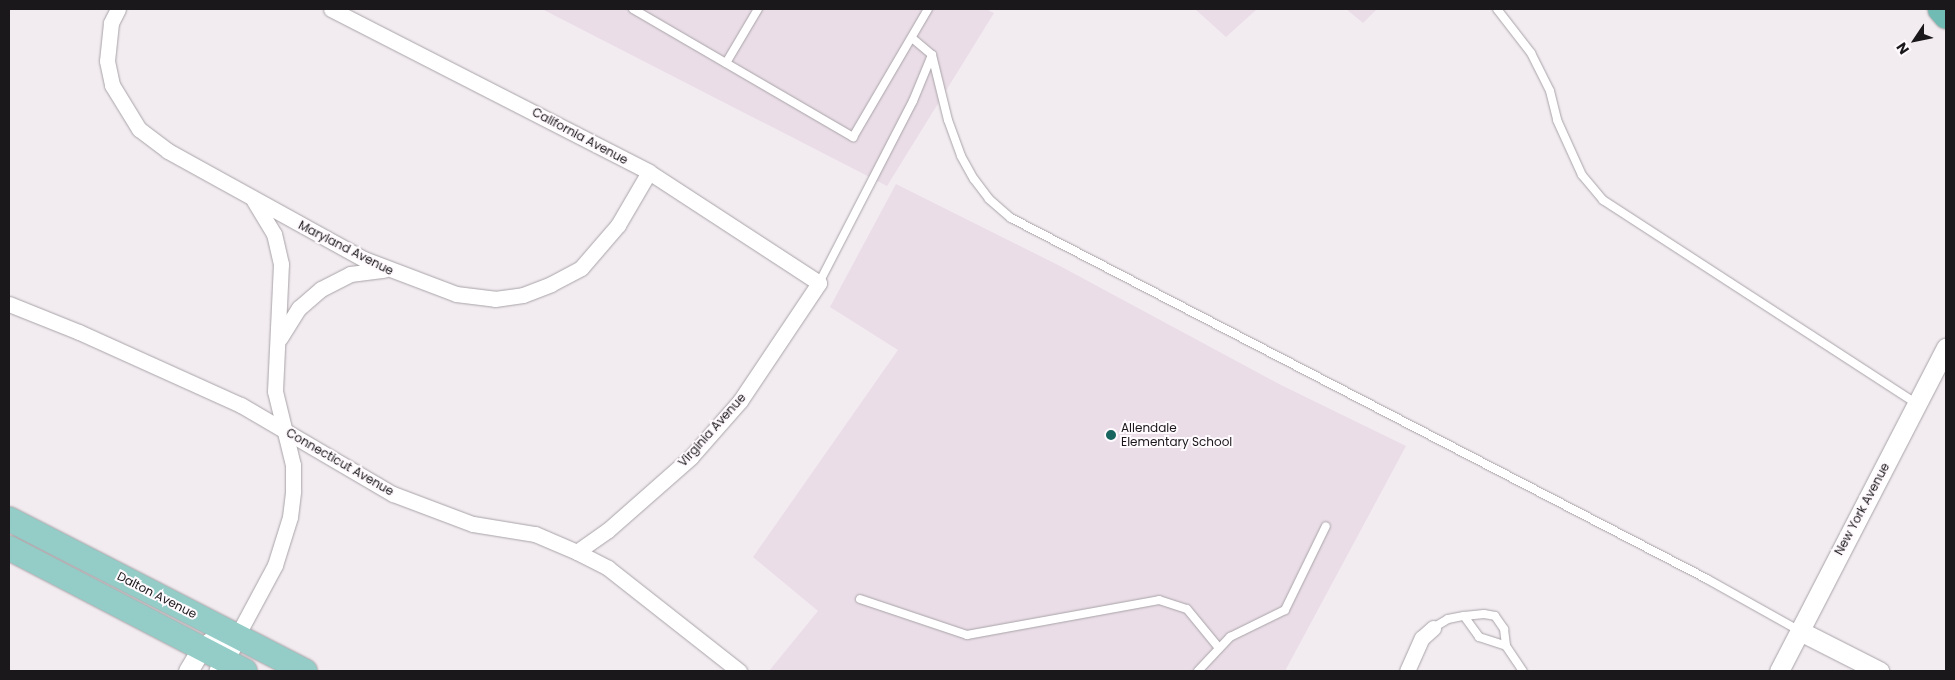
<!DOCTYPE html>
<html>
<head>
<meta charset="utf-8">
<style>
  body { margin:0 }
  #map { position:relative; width:1955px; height:680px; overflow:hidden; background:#f2ecf1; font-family:Poppins,sans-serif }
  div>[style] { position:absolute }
  .built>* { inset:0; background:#eadde7 }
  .roads { filter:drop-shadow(0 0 1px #a8a3a7) drop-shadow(0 0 1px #a8a3a7) }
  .service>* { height:8px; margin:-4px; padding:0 4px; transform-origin:4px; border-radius:4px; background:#fff }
  .minor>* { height:15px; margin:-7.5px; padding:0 7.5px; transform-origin:7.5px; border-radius:7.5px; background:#fff }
  .tertiary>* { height:19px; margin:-9.5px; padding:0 9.5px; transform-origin:9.5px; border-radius:9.5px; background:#fff }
  .primary>* { height:24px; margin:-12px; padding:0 12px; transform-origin:12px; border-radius:12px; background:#94cdc7 }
  .trunk>* { height:25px; margin:-12.5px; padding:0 12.5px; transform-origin:12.5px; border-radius:12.5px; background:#70bcb4 }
  .dots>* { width:14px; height:14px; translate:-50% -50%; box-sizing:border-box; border:2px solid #fffafe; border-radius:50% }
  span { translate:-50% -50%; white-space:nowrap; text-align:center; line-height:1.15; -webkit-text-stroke:4px #fffafe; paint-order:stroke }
  .street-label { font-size:12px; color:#1a181a }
  .poi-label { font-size:12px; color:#1a181a }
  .left { translate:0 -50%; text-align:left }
  .frame { position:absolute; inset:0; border:10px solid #1a181a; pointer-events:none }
  .north { position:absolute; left:1890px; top:15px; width:50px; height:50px; -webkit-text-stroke:4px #fffafe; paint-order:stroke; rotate:236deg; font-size:14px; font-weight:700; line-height:20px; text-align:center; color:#1a181a }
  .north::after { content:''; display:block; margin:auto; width:18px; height:22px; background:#1a181a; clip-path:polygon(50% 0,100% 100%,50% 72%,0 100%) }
</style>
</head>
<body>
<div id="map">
  <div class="built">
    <i style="clip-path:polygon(542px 9px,986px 9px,994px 13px,887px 186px)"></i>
    <i style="clip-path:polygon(1195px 9px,1257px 9px,1226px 37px)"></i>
    <i style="clip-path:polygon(1346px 9px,1377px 9px,1363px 23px)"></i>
    <i style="clip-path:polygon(896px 184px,1060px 266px,1281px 385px,1406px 446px,1285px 671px,769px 671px,818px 611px,753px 557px,898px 350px,830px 307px)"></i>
  </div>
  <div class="roads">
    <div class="service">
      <i style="left:633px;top:9px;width:255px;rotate:30.2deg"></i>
      <i style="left:853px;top:137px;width:148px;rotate:-59.6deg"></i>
      <i style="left:1497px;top:9px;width:56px;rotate:52.3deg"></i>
      <i style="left:1531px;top:53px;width:42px;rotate:63.4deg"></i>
      <i style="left:1550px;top:91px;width:30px;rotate:76deg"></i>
      <i style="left:1557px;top:120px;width:60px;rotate:65.6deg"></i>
      <i style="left:1582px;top:175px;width:33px;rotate:50deg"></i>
      <i style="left:1603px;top:200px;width:374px;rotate:33deg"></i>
      <i style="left:912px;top:38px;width:26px;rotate:40deg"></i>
      <i style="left:932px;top:55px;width:67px;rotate:76.2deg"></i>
      <i style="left:948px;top:120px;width:38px;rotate:70deg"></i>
      <i style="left:961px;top:156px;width:26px;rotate:61deg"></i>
      <i style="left:974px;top:179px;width:25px;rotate:53deg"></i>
      <i style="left:989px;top:199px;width:29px;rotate:41deg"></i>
      <i style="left:1011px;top:218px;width:784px;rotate:27.41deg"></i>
      <i style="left:1707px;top:579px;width:107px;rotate:29.2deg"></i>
      <i style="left:726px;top:63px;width:63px;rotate:-59.3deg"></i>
      <i style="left:819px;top:283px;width:205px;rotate:-62.7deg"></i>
      <i style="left:913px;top:101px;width:50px;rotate:-67.6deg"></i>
      <i style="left:860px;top:599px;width:113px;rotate:18.6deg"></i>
      <i style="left:967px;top:635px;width:195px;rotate:-10.3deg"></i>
      <i style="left:1159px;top:600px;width:29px;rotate:18deg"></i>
      <i style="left:1187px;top:609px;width:50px;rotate:50.6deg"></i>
      <i style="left:1464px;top:616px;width:26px;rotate:54deg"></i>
      <i style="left:1479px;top:637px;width:28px;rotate:18deg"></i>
      <i style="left:1433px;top:628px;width:17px;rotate:-31deg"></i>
      <i style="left:1448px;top:619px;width:16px;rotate:-11deg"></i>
      <i style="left:1464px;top:616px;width:20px;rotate:-6deg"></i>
      <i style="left:1484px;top:614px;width:11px;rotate:10deg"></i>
      <i style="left:1495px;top:616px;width:16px;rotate:55deg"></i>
      <i style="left:1504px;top:629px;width:17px;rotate:83deg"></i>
      <i style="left:1506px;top:646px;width:30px;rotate:56deg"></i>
      <i style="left:1198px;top:671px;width:47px;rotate:-46.7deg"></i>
      <i style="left:1230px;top:637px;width:61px;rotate:-26.1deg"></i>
      <i style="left:1285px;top:610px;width:93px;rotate:-64deg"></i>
    </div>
    <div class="minor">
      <i style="left:118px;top:9px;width:16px;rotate:117deg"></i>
      <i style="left:111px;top:23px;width:38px;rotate:96deg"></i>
      <i style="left:107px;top:61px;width:25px;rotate:78deg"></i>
      <i style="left:112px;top:85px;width:52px;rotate:58.5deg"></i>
      <i style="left:139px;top:129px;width:36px;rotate:37deg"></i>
      <i style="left:168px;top:151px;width:224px;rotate:28.9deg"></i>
      <i style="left:364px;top:259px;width:98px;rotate:20.8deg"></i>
      <i style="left:456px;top:294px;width:39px;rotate:7deg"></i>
      <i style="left:495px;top:299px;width:28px;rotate:-8deg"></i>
      <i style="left:523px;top:295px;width:30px;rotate:-21deg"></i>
      <i style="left:551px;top:284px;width:34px;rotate:-28deg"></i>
      <i style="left:581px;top:268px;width:57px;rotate:-49.3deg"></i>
      <i style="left:618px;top:225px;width:61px;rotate:-59.7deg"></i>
      <i style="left:331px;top:9px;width:357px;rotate:27.1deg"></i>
      <i style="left:649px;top:172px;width:203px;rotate:33.1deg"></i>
      <i style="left:819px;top:283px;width:142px;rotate:123.8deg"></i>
      <i style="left:740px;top:401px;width:74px;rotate:131.2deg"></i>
      <i style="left:691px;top:457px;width:111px;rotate:138.7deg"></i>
      <i style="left:608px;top:530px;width:38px;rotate:145deg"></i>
      <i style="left:9px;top:304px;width:75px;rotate:21.8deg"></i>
      <i style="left:79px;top:332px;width:178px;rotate:24.3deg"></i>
      <i style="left:241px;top:405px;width:176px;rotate:30.4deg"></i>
      <i style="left:393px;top:494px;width:85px;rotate:20.6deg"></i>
      <i style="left:473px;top:524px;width:63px;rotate:9.2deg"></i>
      <i style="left:535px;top:534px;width:46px;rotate:23.2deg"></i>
      <i style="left:577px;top:552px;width:35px;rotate:27deg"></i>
      <i style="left:608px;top:568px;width:167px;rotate:38.2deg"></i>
      <i style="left:280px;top:338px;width:36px;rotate:-58deg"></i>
      <i style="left:299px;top:308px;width:29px;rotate:-41deg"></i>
      <i style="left:321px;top:289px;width:33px;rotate:-27deg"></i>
      <i style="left:350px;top:274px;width:34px;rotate:-7deg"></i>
      <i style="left:237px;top:636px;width:81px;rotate:-61.8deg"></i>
      <i style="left:275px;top:565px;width:50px;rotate:-72.6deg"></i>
      <i style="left:290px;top:517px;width:26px;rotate:-83deg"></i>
      <i style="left:293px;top:491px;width:26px;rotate:-90deg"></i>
      <i style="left:293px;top:465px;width:76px;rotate:-103.7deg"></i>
      <i style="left:275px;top:391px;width:127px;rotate:-87.3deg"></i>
      <i style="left:281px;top:264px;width:31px;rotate:-103deg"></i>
      <i style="left:274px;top:234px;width:39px;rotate:-121deg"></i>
      <i style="left:1407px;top:671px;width:36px;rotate:-66deg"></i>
      <i style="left:1422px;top:638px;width:15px;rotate:-42deg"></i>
    </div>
    <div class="tertiary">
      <i style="left:1800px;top:631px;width:89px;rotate:26.9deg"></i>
      <i style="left:188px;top:671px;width:26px;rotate:-59deg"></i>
      <i style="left:201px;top:649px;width:11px;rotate:-38deg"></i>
      <i style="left:210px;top:642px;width:17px;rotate:-24deg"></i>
      <i style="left:226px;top:635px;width:11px;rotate:5deg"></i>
      <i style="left:237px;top:636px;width:40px;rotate:118deg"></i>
      <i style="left:1779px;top:671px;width:364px;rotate:-62.7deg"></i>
    </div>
    <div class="primary">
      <i style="left:9px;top:519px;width:333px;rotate:27.2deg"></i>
      <i style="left:9px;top:548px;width:266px;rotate:27.5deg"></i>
    </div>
    <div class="trunk">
      <i style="left:1940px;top:9px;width:9px;rotate:49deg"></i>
    </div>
  </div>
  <div class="dots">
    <i style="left:1111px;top:435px;background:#18645e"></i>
  </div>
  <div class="street-label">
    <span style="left:580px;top:136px;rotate:28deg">California Avenue</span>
    <span style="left:346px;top:248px;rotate:27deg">Maryland Avenue</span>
    <span style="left:712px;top:430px;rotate:-48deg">Virginia Avenue</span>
    <span style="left:340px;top:462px;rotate:30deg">Connecticut Avenue</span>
    <span style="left:1862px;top:509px;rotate:-62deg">New York Avenue</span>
    <span style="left:157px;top:595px;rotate:27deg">Dalton Avenue</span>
  </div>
  <div class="poi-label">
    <span class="left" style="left:1121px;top:435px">Allendale<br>Elementary School</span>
  </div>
  <div class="frame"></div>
  <div class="north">N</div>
</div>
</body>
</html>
